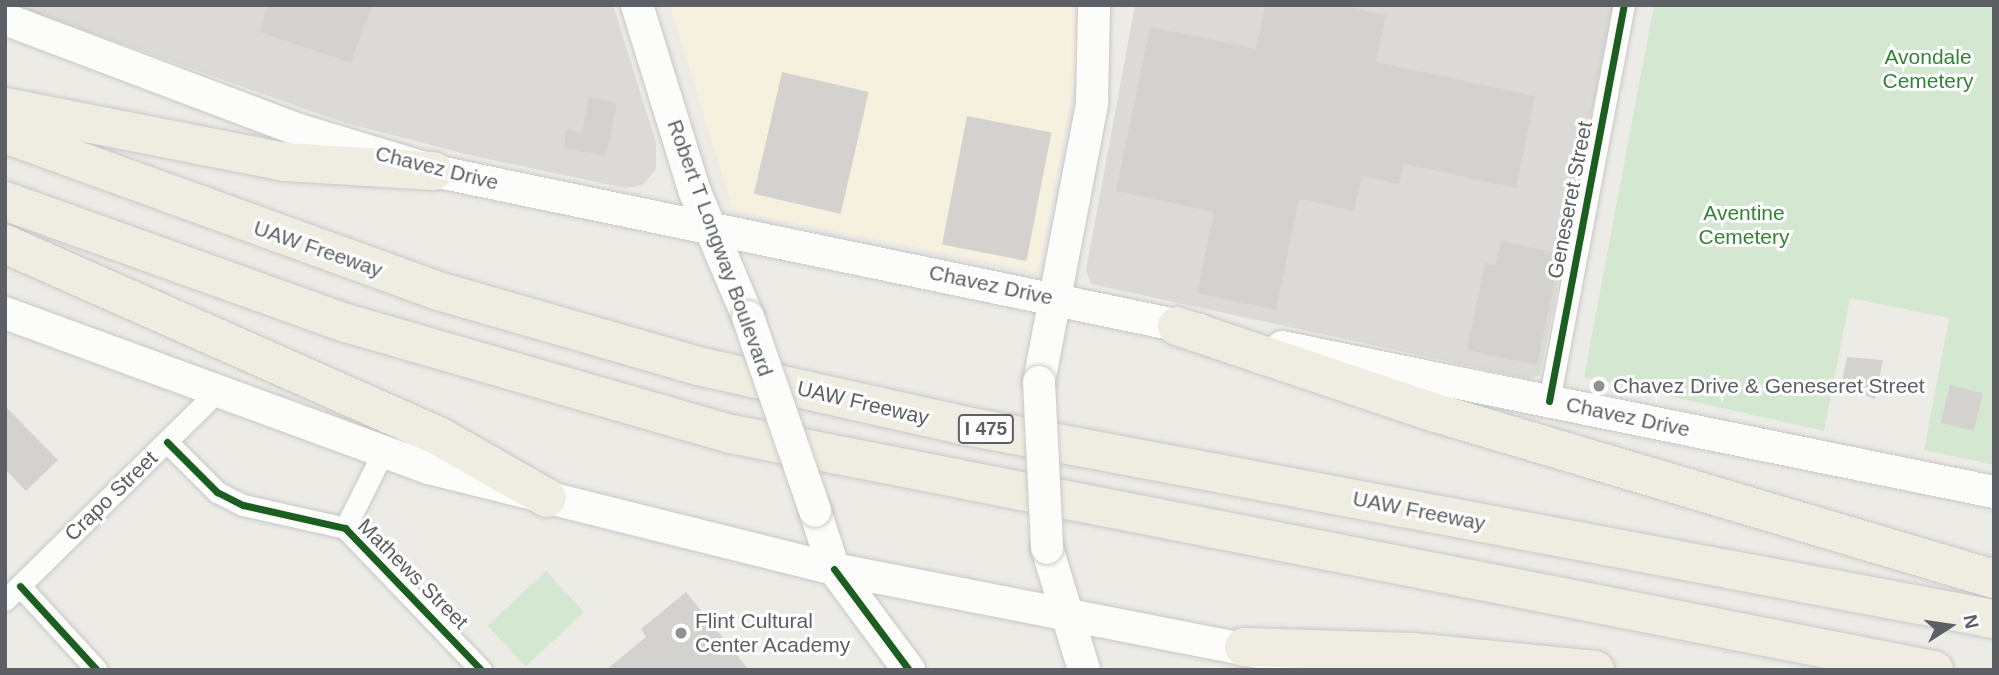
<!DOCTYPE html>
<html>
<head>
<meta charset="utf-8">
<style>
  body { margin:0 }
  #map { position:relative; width:1999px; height:675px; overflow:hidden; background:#ecebe6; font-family:Helvetica,sans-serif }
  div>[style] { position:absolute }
  .commercial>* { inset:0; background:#f6f0df }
  .industrial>* { inset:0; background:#dcdad6 }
  .green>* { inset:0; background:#d4e8d1; transform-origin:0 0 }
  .building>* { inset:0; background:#d3d2cf; transform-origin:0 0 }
  .roads { filter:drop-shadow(0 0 2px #c7c7c7) drop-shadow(0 0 2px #c7c7c7) }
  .street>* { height:21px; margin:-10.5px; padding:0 10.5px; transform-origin:10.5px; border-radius:10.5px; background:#fcfcfb }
  .secondary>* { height:32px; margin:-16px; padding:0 16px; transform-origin:16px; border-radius:16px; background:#fcfcfb }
  .highway>* { height:38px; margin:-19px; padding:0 19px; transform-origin:19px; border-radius:19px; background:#efece1 }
  .bridges { filter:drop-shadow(0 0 2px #c8c9c8) drop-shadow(0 0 2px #c8c9c8) }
  .secondary-bridge>* { height:32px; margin:-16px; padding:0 16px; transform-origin:16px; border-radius:16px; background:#fcfcfb }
  .cycleway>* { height:7px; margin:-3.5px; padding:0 3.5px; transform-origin:3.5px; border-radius:3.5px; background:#1b5e20 }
  .dots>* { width:19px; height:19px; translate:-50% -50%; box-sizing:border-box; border:4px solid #fff; border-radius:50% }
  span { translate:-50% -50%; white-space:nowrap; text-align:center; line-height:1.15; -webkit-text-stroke:6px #fff; paint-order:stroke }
  .shield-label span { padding:2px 5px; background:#fff; border:2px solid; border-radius:5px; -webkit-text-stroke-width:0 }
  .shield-label { font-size:19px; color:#5c5f64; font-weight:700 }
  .park-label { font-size:21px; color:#348338 }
  .street-label { font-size:21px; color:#5c5f64 }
  .poi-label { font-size:21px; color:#5c5f64 }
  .left { translate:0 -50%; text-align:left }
  .frame { position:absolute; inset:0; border:7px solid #5c5f64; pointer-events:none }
  .north { position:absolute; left:1915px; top:591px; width:70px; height:70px; -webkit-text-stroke:5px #fff; paint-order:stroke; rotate:78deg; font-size:19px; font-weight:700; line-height:28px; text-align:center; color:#5c5f64 }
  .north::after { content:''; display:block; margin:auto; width:24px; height:32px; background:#5c5f64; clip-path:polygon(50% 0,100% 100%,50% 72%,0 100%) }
</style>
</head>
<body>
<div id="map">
  <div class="commercial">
    <i style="clip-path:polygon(670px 5px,1075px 5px,1078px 61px,1038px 272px,733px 210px)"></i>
  </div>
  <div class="industrial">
    <i style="clip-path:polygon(12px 5px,613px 5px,656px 143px,656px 169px,643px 185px,625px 188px,469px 155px,339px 121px)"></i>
    <i style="clip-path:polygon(1135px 5px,1613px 5px,1540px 375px,1529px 379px,1091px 284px,1086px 270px)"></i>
  </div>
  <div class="green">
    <i style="clip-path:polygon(1654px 5px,1994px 5px,1994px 465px,1924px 450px,1949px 318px,1850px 298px,1824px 431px,1584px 377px)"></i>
    <i style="left:546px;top:571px;width:56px;height:80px;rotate:47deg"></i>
  </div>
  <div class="building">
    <i style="clip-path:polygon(268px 5px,372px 5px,351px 63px,259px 32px)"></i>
    <i style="clip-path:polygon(1265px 5px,1339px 5px,1386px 15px,1376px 62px,1535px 96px,1516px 188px,1404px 164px,1399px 184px,1362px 176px,1354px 211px,1299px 199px,1276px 310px,1197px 293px,1214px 212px,1116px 191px,1150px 27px,1256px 49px)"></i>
    <i style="left:782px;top:72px;width:89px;height:125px;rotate:13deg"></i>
    <i style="clip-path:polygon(589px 97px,617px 103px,606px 156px,564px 148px,566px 129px,582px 133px)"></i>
    <i style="left:967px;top:116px;width:86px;height:131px;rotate:11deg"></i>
    <i style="clip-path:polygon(1501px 241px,1560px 254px,1537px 365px,1467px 350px,1485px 263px,1495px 265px)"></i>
    <i style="clip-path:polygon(1847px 357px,1883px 360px,1875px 399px,1841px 386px)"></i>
    <i style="left:1950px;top:385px;width:34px;height:39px;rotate:14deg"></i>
    <i style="clip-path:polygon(5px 406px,58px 460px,26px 491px,5px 469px)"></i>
    <i style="clip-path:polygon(686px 592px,749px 670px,606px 670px,646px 637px,641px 629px)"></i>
  </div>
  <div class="roads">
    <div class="street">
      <i style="left:1549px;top:401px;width:403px;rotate:-79.3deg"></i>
      <i style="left:167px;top:442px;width:71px;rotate:45deg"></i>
      <i style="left:217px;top:492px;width:29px;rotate:27deg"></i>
      <i style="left:243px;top:505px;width:105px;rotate:12.7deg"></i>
      <i style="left:345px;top:528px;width:197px;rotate:46.2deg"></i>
      <i style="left:345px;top:528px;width:85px;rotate:-63.4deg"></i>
      <i style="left:20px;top:586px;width:114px;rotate:47.5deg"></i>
      <i style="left:5px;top:600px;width:297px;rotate:-44.5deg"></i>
    </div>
    <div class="secondary">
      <i style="left:637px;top:5px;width:196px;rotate:72.8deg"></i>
      <i style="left:695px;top:192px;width:136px;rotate:67deg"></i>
      <i style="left:5px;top:19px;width:311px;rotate:20.7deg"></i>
      <i style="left:296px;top:129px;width:144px;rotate:16.9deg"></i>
      <i style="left:434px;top:171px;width:782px;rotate:11.73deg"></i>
      <i style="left:5px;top:313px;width:451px;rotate:20.1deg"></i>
      <i style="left:429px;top:468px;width:417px;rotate:14deg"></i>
      <i style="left:834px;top:569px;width:526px;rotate:11.07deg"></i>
      <i style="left:1282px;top:347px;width:727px;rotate:11.51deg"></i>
      <i style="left:1039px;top:382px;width:284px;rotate:-79.2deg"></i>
      <i style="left:1092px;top:103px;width:98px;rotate:-88.8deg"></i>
      <i style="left:815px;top:511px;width:61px;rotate:71.9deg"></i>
      <i style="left:834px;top:569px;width:126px;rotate:53.4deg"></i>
      <i style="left:1047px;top:548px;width:127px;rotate:73.1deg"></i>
    </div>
    <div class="highway">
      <i style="left:5px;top:107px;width:285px;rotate:11.1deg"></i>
      <i style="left:285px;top:162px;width:149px;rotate:3.5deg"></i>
      <i style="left:5px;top:134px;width:457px;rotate:19.9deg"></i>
      <i style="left:435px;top:290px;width:274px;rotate:16.1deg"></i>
      <i style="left:698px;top:366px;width:270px;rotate:12.6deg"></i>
      <i style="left:961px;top:425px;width:1051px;rotate:10.64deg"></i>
      <i style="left:5px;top:201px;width:362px;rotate:19.7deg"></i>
      <i style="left:346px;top:323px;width:401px;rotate:16.1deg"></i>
      <i style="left:731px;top:434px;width:1226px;rotate:11.1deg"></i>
      <i style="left:5px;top:244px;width:476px;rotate:23.9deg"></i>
      <i style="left:440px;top:437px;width:123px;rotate:29.7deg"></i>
      <i style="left:1177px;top:326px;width:273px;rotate:18.6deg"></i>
      <i style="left:1436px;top:413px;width:582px;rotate:16.57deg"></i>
      <i style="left:1244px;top:647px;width:168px;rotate:1.7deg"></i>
      <i style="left:1412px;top:652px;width:184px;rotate:5.6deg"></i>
    </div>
  </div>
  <div class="bridges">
    <div class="secondary-bridge">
      <i style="left:748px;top:317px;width:205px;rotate:70.9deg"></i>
      <i style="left:1039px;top:382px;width:166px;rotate:87.2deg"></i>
    </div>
  </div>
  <div class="cycleway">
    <i style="left:1549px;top:401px;width:403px;rotate:-79.3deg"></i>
    <i style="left:167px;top:442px;width:71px;rotate:45deg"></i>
    <i style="left:217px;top:492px;width:29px;rotate:27deg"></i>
    <i style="left:243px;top:505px;width:105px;rotate:12.7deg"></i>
    <i style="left:345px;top:528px;width:197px;rotate:46.2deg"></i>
    <i style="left:834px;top:569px;width:126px;rotate:53.4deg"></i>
    <i style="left:20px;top:586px;width:114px;rotate:47.5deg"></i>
  </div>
  <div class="dots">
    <i style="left:1599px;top:386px;background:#8e9092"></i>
    <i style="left:681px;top:633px;background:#8e9092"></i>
  </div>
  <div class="shield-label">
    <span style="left:986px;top:429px">I 475</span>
  </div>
  <div class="park-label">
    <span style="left:1928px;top:69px">Avondale<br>Cemetery</span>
    <span style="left:1744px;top:225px">Aventine<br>Cemetery</span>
  </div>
  <div class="street-label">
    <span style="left:437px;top:168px;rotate:14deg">Chavez Drive</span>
    <span style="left:1570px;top:200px;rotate:-79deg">Geneseret Street</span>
    <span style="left:720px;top:248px;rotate:70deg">Robert T Longway Boulevard</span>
    <span style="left:318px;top:249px;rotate:19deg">UAW Freeway</span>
    <span style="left:991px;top:285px;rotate:12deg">Chavez Drive</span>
    <span style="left:863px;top:403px;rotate:13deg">UAW Freeway</span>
    <span style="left:1628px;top:417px;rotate:12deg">Chavez Drive</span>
    <span style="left:111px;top:496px;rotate:-44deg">Crapo Street</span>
    <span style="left:1419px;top:511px;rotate:11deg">UAW Freeway</span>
    <span style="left:413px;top:574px;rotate:45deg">Mathews Street</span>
  </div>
  <div class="poi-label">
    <span class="left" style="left:1613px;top:386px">Chavez Drive &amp; Geneseret Street</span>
    <span class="left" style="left:695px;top:633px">Flint Cultural<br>Center Academy</span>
  </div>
  <div class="frame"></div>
  <div class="north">N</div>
</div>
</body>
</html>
